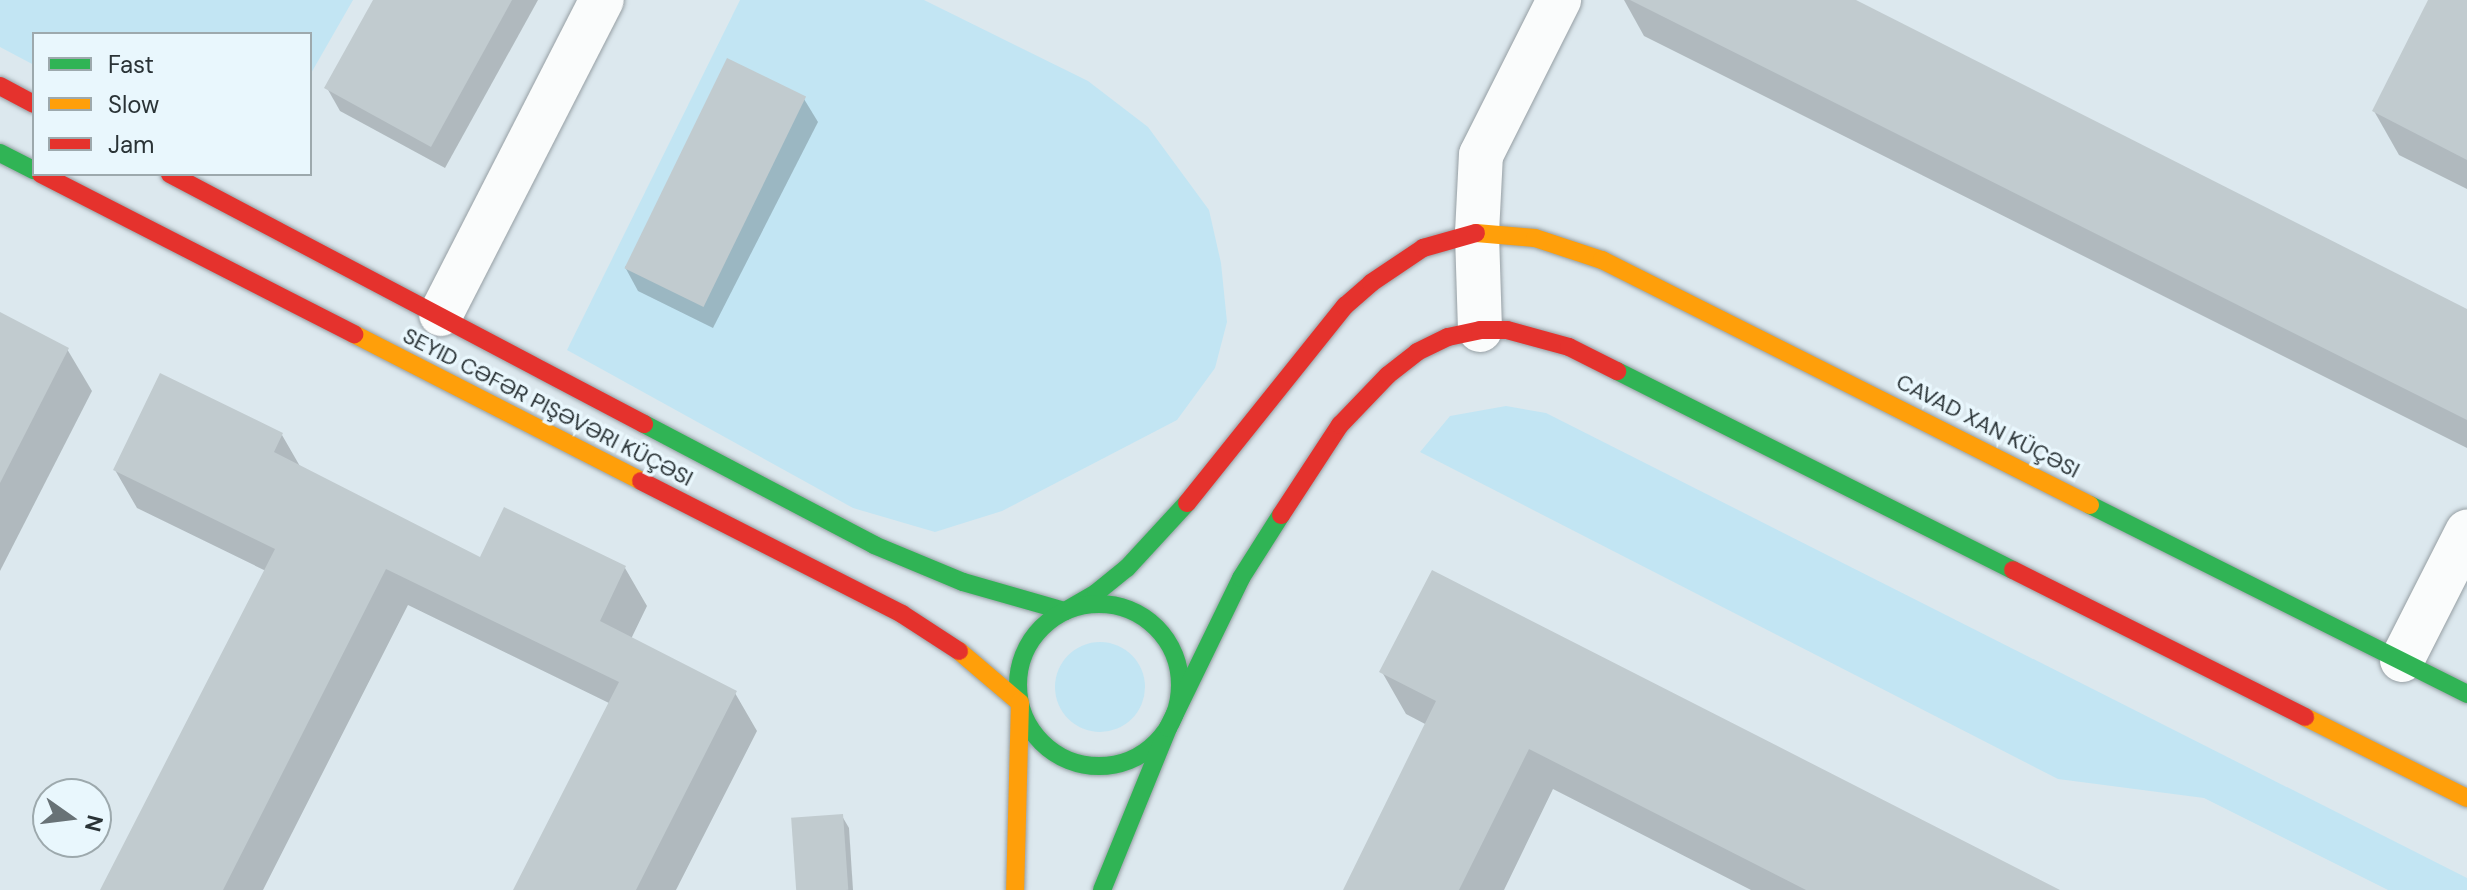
<!DOCTYPE html>
<html>
<head>
<meta charset="utf-8">
<style>
  body { margin:0 }
  #map { position:relative; width:2467px; height:890px; overflow:hidden; background:#dce8ee; font-family:"DM Sans",sans-serif }
  div>[style] { position:absolute }
  .green>* { inset:0; background:#c2e5f3 }
  .round { border-radius:50% }
  .shadow>* { inset:0; background:#0003 }
  .building>* { inset:0; background:#c1cbcf; transform-origin:0 0 }
  .roads { filter:drop-shadow(0 0 2px #969fa4) drop-shadow(0 0 2px #969fa4) }
  .street>* { height:44px; margin:-22px; padding:0 22px; transform-origin:22px; border-radius:22px; background:#fafcfc }
  .fast>* { height:18px; margin:-9px; padding:0 9px; transform-origin:9px; border-radius:9px; background:#30b455 }
  .fast>.ring { margin:-9px; padding:0; box-sizing:content-box; background:none; border:18px solid #30b455; border-radius:50% }
  .slow>* { height:18px; margin:-9px; padding:0 9px; transform-origin:9px; border-radius:9px; background:#ff9f0a }
  .jam>* { height:18px; margin:-9px; padding:0 9px; transform-origin:9px; border-radius:9px; background:#e5322d }
  span { translate:-50% -50%; white-space:nowrap; text-align:center; line-height:1.15; -webkit-text-stroke:7px #e9f7fd; paint-order:stroke }
  .street-label { font-size:22px; color:#2a3336 }
  .legend { position:absolute; left:32px; top:32px; width:280px; height:144px; box-sizing:border-box; background:#e9f7fd; border:2px solid #9da9ad; margin:0; padding:10px 14px; list-style:none; font-size:24px; color:#2a3336 }
  .legend li { display:flex; align-items:center; gap:16px; height:40px }
  .legend b { width:40px; border:2px solid #9da9ad }
  .north { position:absolute; left:32px; top:778px; width:80px; height:80px; box-sizing:border-box; background:#e9f7fd; border:2px solid #9da9ad; border-radius:50%; rotate:104deg; font-size:22px; font-weight:700; line-height:32px; text-align:center; color:#2a3336 }
  .north::after { content:''; display:block; margin:auto; width:28px; height:36px; background:#687276; clip-path:polygon(50% 0,100% 100%,50% 72%,0 100%) }
</style>
</head>
<body>
<div id="map">
  <div class="green">
    <i style="clip-path:polygon(0 0,353px 0,310px 75px,310px 34px,34px 34px,34px 65px,0 47px)"></i>
    <i style="clip-path:polygon(740px 0,924px 0,1088px 81px,1148px 127px,1209px 210px,1221px 263px,1227px 322px,1215px 368px,1177px 420px,1002px 511px,935px 532px,853px 508px,567px 350px)"></i>
    <i style="clip-path:polygon(1506px 406px,1546px 413px,2467px 878px,2467px 890px,2388px 890px,2204px 798px,2058px 779px,1420px 452px,1450px 416px)"></i>
    <i class="round" style="left:1055px;top:642px;width:90px;height:90px"></i>
  </div>
  <div class="shadow">
    <i style="clip-path:polygon(375px 0,538px 0,445px 168px,340px 111px,327px 88px)"></i>
    <i style="clip-path:polygon(1624px 0,1853px 0,2467px 310px,2467px 448px,1644px 36px)"></i>
    <i style="clip-path:polygon(2431px 0,2467px 0,2467px 189px,2399px 155px,2374px 111px)"></i>
    <i style="clip-path:polygon(804px 99px,818px 122px,713px 328px,638px 291px,625px 267px)"></i>
    <i style="clip-path:polygon(0 314px,67px 349px,92px 391px,0 571px)"></i>
    <i style="clip-path:polygon(282px 435px,301px 468px,481px 559px,625px 568px,647px 606px,631px 639px,735px 693px,757px 731px,676px 890px,516px 890px,611px 704px,408px 605px,263px 890px,103px 890px,266px 571px,137px 508px,115px 470px)"></i>
    <i style="clip-path:polygon(1382px 672px,2055px 890px,1751px 890px,1553px 789px,1504px 890px,1345px 890px,1427px 725px,1406px 714px)"></i>
    <i style="clip-path:polygon(842px 816px,849px 828px,853px 890px,797px 890px)"></i>
  </div>
  <div class="building">
    <i style="clip-path:polygon(373px 0,512px 0,431px 147px,324px 88px)"></i>
    <i style="clip-path:polygon(1630px 0,1856px 0,2467px 309px,2467px 420px)"></i>
    <i style="clip-path:polygon(2428px 0,2467px 0,2467px 160px,2372px 111px)"></i>
    <i style="left:727px;top:58px;width:88px;height:234px;rotate:26deg"></i>
    <i style="clip-path:polygon(0 312px,69px 348px,0 483px)"></i>
    <i style="clip-path:polygon(160px 373px,283px 433px,274px 452px,480px 557px,504px 507px,626px 566px,600px 621px,737px 691px,636px 890px,513px 890px,619px 682px,386px 569px,223px 890px,100px 890px,275px 549px,113px 470px)"></i>
    <i style="clip-path:polygon(1432px 570px,2060px 890px,1806px 890px,1529px 749px,1459px 890px,1343px 890px,1436px 701px,1379px 672px)"></i>
    <i style="left:843px;top:814px;width:76px;height:52px;rotate:86deg"></i>
  </div>
  <div class="roads">
    <div class="street">
      <i style="left:441px;top:314px;width:353px;rotate:-62.9deg"></i>
      <i style="left:1480px;top:330px;width:97px;rotate:-91.8deg"></i>
      <i style="left:1477px;top:233px;width:78px;rotate:-87.1deg"></i>
      <i style="left:1481px;top:155px;width:174px;rotate:-63.3deg"></i>
      <i style="left:2402px;top:660px;width:144px;rotate:-63.1deg"></i>
    </div>
    <div class="fast">
      <i style="left:0;top:153px;width:38px;rotate:27deg"></i>
      <i style="left:1617px;top:371px;width:443px;rotate:26.7deg"></i>
      <i style="left:644px;top:424px;width:260px;rotate:27.7deg"></i>
      <i style="left:874px;top:545px;width:96px;rotate:22.6deg"></i>
      <i style="left:963px;top:582px;width:106px;rotate:15.9deg"></i>
      <i style="left:1065px;top:611px;width:36px;rotate:-30deg"></i>
      <i style="left:1096px;top:593px;width:40px;rotate:-39deg"></i>
      <i style="left:1127px;top:568px;width:88px;rotate:-47.3deg"></i>
      <i style="left:2090px;top:505px;width:422px;rotate:26.6deg"></i>
      <i class="ring" style="left:1018px;top:604px;width:144px;height:144px"></i>
      <i style="left:1102px;top:890px;width:175px;rotate:-67.8deg"></i>
      <i style="left:1168px;top:728px;width:167px;rotate:-64deg"></i>
      <i style="left:1241px;top:578px;width:75px;rotate:-57.6deg"></i>
    </div>
    <div class="slow">
      <i style="left:1476px;top:233px;width:59px;rotate:4.8deg"></i>
      <i style="left:1535px;top:238px;width:71px;rotate:18.2deg"></i>
      <i style="left:1602px;top:260px;width:546px;rotate:26.66deg"></i>
      <i style="left:354px;top:334px;width:322px;rotate:27.1deg"></i>
      <i style="left:959px;top:651px;width:80px;rotate:40.4deg"></i>
      <i style="left:1020px;top:703px;width:187px;rotate:91.5deg"></i>
      <i style="left:2305px;top:717px;width:181px;rotate:26.6deg"></i>
    </div>
    <div class="jam">
      <i style="left:0;top:86px;width:38px;rotate:28deg"></i>
      <i style="left:41px;top:174px;width:352px;rotate:27.1deg"></i>
      <i style="left:170px;top:174px;width:536px;rotate:27.81deg"></i>
      <i style="left:641px;top:481px;width:293px;rotate:27deg"></i>
      <i style="left:902px;top:614px;width:68px;rotate:33deg"></i>
      <i style="left:1187px;top:503px;width:253px;rotate:-51.3deg"></i>
      <i style="left:1345px;top:306px;width:35px;rotate:-41deg"></i>
      <i style="left:1371px;top:283px;width:63px;rotate:-33.9deg"></i>
      <i style="left:1423px;top:248px;width:55px;rotate:-15.8deg"></i>
      <i style="left:1281px;top:515px;width:108px;rotate:-56.8deg"></i>
      <i style="left:1340px;top:425px;width:69px;rotate:-46.2deg"></i>
      <i style="left:1388px;top:375px;width:37px;rotate:-38deg"></i>
      <i style="left:1417px;top:352px;width:34px;rotate:-26deg"></i>
      <i style="left:1448px;top:337px;width:33px;rotate:-12deg"></i>
      <i style="left:1480px;top:330px;width:27px"></i>
      <i style="left:1507px;top:330px;width:64px;rotate:15.3deg"></i>
      <i style="left:1569px;top:347px;width:54px;rotate:26.6deg"></i>
      <i style="left:2013px;top:570px;width:327px;rotate:26.7deg"></i>
    </div>
  </div>
  <div class="street-label">
    <span style="left:548px;top:407px;rotate:27deg">SEYID CƏFƏR PIŞƏVƏRI KÜÇƏSI</span>
    <span style="left:1988px;top:426px;rotate:27deg">CAVAD XAN KÜÇƏSI</span>
  </div>
  <ul class="legend">
  <li><b style="height:10px;background:#30b455"></b>Fast</li>
  <li><b style="height:10px;background:#ff9f0a"></b>Slow</li>
  <li><b style="height:10px;background:#e5322d"></b>Jam</li>
  </ul>
  <div class="north">N</div>
</div>
</body>
</html>
